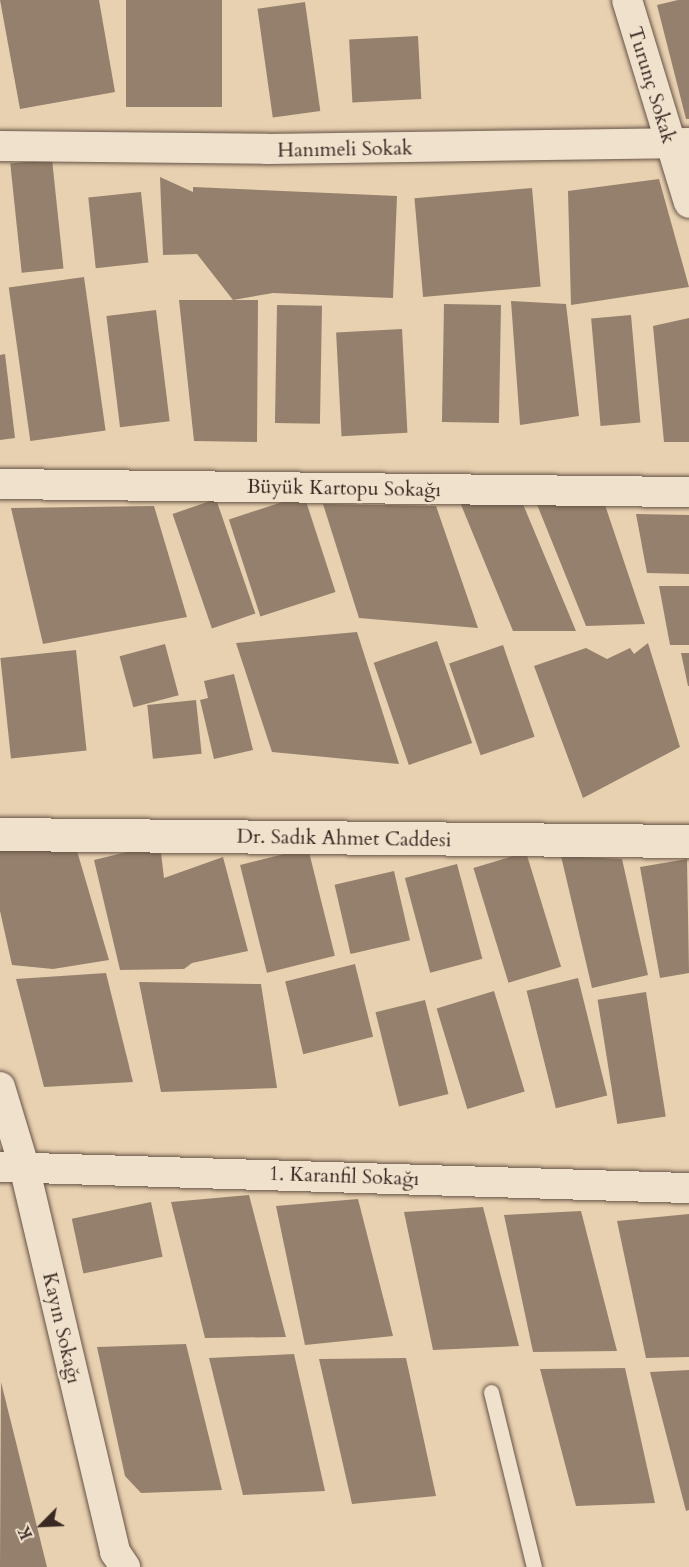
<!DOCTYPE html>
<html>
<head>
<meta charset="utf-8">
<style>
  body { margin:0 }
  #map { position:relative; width:689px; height:1567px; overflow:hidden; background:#e8d1b0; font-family:Cardo,serif }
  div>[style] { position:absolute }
  .building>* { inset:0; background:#94806c; transform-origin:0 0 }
  .roads { filter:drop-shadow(0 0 2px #665346) drop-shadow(0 0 2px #665346) }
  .lane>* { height:15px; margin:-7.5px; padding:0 7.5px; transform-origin:7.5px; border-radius:7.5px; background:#f0e1cc }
  .street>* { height:30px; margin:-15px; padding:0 15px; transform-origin:15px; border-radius:15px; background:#f0e1cc }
  .secondary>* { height:33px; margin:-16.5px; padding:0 16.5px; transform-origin:16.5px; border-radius:16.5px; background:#f0e1cc }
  span { translate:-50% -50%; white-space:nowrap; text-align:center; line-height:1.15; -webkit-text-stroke:4.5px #f0e1cc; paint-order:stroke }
  .street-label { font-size:20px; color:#3a2923 }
  .north { position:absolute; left:12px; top:1495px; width:60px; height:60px; -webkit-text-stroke:4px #f0e1cc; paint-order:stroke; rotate:246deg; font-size:16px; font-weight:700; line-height:24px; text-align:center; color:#3a2923 }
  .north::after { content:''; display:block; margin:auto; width:21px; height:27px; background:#3a2923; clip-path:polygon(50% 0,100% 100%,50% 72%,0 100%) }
</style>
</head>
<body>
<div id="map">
  <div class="building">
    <i style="clip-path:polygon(0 0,99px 0,115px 92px,20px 109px)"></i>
    <i style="left:126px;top:0;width:96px;height:107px"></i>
    <i style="clip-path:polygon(678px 0,689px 0,689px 119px,686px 119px,657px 5px)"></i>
    <i style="left:305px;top:2px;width:110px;height:48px;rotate:82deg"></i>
    <i style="left:418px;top:36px;width:63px;height:69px;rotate:87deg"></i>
    <i style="left:52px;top:159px;width:110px;height:42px;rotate:84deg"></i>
    <i style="clip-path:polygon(160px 177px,193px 192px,193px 187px,397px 196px,393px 298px,273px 293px,233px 300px,258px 300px,257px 442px,194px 441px,179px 300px,233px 300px,197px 254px,163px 255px)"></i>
    <i style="clip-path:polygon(659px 179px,689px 287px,571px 305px,568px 191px)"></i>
    <i style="left:532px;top:188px;width:99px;height:118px;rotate:85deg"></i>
    <i style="left:141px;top:192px;width:71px;height:53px;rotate:84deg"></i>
    <i style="left:84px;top:277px;width:155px;height:76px;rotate:82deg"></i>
    <i style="clip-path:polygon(511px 301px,566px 304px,579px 416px,520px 425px)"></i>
    <i style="left:444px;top:304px;width:57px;height:118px;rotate:1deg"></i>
    <i style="left:277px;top:305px;width:45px;height:118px;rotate:1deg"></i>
    <i style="left:156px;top:310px;width:112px;height:50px;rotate:83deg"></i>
    <i style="left:631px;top:315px;width:108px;height:40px;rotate:85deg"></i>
    <i style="clip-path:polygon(689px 318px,689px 442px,664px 442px,653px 326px)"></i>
    <i style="left:402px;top:329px;width:104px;height:66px;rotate:87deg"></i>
    <i style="clip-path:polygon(5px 354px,15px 438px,0 440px,0 355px)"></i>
    <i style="left:304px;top:495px;width:102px;height:79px;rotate:72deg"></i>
    <i style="clip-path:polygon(457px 495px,520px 497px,576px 631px,513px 631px)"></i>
    <i style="left:216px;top:499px;width:121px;height:46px;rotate:71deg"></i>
    <i style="clip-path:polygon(536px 502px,604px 502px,645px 624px,586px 626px)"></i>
    <i style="clip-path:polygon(323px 504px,436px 506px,478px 628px,359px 618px)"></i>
    <i style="clip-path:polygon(154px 506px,187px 617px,43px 644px,11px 508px)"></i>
    <i style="clip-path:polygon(636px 514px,689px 515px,689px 574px,647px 573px)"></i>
    <i style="clip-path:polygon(659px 586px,689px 586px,689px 645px,670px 645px)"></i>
    <i style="clip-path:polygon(357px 632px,399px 764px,272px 752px,236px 643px)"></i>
    <i style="left:437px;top:641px;width:108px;height:67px;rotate:71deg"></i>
    <i style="clip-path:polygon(648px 643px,680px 747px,583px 798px,534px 666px,586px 648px,607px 659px,630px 648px,634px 654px)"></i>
    <i style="left:165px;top:644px;width:53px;height:47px;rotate:75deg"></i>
    <i style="left:503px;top:645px;width:97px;height:57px;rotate:71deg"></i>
    <i style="left:76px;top:650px;width:101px;height:76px;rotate:84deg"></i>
    <i style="clip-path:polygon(681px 653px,689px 653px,689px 686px,688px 686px)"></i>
    <i style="clip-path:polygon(234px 674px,253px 750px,214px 759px,200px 700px,208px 698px,204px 681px)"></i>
    <i style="left:196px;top:700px;width:54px;height:49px;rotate:84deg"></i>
    <i style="clip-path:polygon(75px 844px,109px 960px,53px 969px,12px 965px,0 911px,0 849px)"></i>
    <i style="clip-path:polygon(160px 844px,164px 878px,223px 857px,248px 951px,192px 963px,184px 969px,120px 970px,94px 860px)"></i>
    <i style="left:308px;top:848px;width:111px;height:70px;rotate:76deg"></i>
    <i style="left:526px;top:852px;width:120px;height:55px;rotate:73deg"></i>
    <i style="clip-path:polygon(561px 856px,622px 859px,648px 975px,592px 988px)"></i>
    <i style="clip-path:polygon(687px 859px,689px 973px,660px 978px,640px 867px)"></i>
    <i style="left:457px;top:864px;width:98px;height:54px;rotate:75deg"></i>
    <i style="left:394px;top:871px;width:71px;height:61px;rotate:77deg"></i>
    <i style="left:355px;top:964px;width:75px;height:72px;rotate:76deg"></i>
    <i style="clip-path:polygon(106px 973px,133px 1082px,44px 1087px,16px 979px)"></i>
    <i style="left:578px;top:978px;width:121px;height:53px;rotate:76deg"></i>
    <i style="clip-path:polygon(139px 982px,261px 984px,277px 1088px,161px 1092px)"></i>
    <i style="left:494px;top:991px;width:105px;height:60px;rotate:73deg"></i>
    <i style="left:646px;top:992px;width:126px;height:49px;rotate:81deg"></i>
    <i style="left:425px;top:1000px;width:97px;height:51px;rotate:76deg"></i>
    <i style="clip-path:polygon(249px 1195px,286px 1337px,205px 1338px,171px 1202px)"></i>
    <i style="clip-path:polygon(358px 1199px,393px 1336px,305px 1345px,276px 1206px)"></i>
    <i style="left:151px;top:1202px;width:56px;height:81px;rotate:78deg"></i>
    <i style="clip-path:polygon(483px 1207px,519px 1346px,433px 1350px,404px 1212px)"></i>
    <i style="clip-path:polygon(581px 1211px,617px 1351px,533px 1352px,504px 1215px)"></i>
    <i style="clip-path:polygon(689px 1214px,689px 1357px,646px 1358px,617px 1221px)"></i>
    <i style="clip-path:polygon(186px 1344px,222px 1490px,141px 1493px,125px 1476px,97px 1347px)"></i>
    <i style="clip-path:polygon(294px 1354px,325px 1491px,243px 1495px,209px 1358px)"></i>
    <i style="clip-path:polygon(406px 1358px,436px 1496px,352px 1504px,319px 1359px)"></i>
    <i style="clip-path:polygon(625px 1368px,655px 1503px,576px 1506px,540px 1369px)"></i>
    <i style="clip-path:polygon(689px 1370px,689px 1510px,686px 1511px,650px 1372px)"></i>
    <i style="clip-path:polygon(1px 1382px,47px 1567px,0 1567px)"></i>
  </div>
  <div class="roads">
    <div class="lane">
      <i style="left:491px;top:1392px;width:180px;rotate:76.2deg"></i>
    </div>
    <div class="street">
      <i style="left:627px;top:0;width:212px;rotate:73deg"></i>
      <i style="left:0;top:146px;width:267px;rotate:0.6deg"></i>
      <i style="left:267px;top:149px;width:422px;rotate:-0.8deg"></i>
      <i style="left:0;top:484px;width:689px;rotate:0.67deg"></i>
      <i style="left:0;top:1087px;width:83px;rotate:73.1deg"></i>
      <i style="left:24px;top:1166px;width:397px;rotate:76.7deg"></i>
      <i style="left:115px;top:1552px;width:18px;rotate:56deg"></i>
      <i style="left:0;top:1167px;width:689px;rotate:1.75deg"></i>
    </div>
    <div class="secondary">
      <i style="left:0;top:834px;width:689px;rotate:0.58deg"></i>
    </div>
  </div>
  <div class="street-label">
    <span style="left:652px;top:85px;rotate:73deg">Turunç Sokak</span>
    <span style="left:345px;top:149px;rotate:-1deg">Hanımeli Sokak</span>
    <span style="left:344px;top:488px;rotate:1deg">Büyük Kartopu Sokağı</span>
    <span style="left:344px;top:838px;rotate:1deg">Dr. Sadık Ahmet Caddesi</span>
    <span style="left:344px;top:1176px;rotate:2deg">1. Karanfil Sokağı</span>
    <span style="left:62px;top:1328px;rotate:77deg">Kayın Sokağı</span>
  </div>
  <div class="north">K</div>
</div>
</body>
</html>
